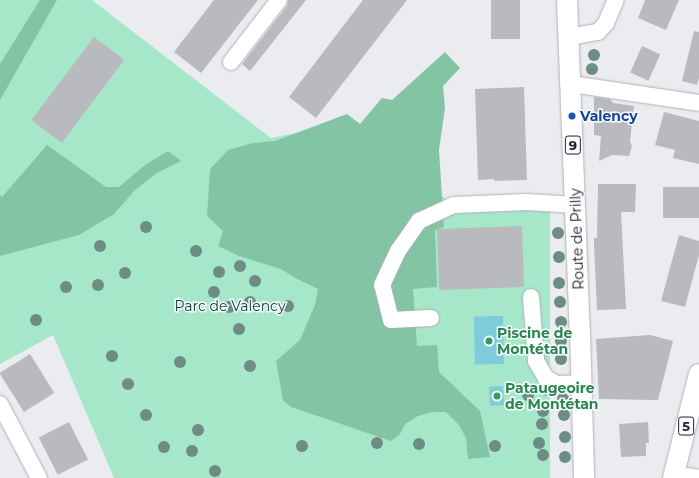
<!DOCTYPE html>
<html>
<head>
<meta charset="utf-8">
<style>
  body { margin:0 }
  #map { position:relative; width:699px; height:478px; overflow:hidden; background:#ebecf0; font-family:Montserrat,sans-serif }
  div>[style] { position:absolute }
  .green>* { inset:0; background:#a7e7c9 }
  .forest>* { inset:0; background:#83c4a5 }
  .water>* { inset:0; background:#7ecbdc; transform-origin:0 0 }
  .building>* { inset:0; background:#b8babd; transform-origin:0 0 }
  .roads { filter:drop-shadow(0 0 1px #b0b1b5) drop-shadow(0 0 1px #b0b1b5) }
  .minor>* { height:16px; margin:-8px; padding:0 8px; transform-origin:8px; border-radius:8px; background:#fff }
  .major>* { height:20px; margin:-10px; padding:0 10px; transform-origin:10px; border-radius:10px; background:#fff }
  .trees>* { width:12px; height:12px; margin:-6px; border-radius:50%; background:#6d8c84 }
  .dots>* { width:11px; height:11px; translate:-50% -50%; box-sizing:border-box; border:2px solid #f8fafd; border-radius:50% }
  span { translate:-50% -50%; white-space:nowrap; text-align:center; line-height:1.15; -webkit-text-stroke:3px #f8fafd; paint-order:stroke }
  .shield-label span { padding:1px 3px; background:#f8fafd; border:1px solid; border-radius:3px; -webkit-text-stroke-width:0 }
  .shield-label { font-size:13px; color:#212223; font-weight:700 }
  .transit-label { font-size:14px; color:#164399; font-weight:700 }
  .left { translate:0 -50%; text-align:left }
  .street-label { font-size:14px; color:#212223 }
  .park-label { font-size:14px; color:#063e2b }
  .leisure-label { font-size:14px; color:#27864d; font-weight:700 }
</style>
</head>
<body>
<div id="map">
  <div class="green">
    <i style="clip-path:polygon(0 0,92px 0,271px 138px,351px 121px,446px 199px,550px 198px,550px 478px,114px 478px,53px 335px,0 364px)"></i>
  </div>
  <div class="forest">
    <i style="clip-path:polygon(40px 0,57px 0,0 100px,0 64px)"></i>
    <i style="clip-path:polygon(445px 52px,460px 68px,443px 86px,445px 108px,439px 150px,444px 227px,435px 230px,437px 287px,413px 289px,417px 346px,437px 345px,439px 372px,480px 411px,490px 457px,468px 459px,466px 438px,459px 425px,446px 412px,432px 412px,418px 416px,405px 424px,400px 434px,391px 441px,291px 407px,283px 400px,276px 361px,300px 340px,315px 305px,318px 289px,297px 279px,281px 269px,239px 256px,218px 246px,223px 231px,207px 216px,210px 169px,228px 150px,253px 143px,275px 141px,347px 114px,360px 124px,382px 98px,392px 100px)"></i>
    <i style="clip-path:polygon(47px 145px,106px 187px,119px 187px,145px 165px,168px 151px,181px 161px,157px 173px,135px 190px,114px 214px,79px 235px,0 256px,0 195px,2px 197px)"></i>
  </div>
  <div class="water">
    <i style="left:503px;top:316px;width:48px;height:29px;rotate:89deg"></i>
    <i style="left:503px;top:386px;width:19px;height:14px;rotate:87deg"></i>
  </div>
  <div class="building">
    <i style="clip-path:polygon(214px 0,258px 0,201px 73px,174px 52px)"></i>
    <i style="clip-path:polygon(288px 0,306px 0,250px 71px,242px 64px,287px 6px)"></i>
    <i style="clip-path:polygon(363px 0,407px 0,316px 118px,289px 97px)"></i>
    <i style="left:491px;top:0;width:29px;height:39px"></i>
    <i style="clip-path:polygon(645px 0,679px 0,666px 30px,638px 18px)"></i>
    <i style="clip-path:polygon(694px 31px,699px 32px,699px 78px,697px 85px,682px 81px)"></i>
    <i style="left:94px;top:37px;width:38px;height:104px;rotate:37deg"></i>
    <i style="left:642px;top:46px;width:20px;height:29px;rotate:24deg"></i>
    <i style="clip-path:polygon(524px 87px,527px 180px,495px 181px,494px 179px,478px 180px,475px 89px)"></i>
    <i style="clip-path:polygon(594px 97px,610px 99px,613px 103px,634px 106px,630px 141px,632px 146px,629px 156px,612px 155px,599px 161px,601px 136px,594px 135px)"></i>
    <i style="clip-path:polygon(664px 112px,699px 121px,699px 164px,673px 158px,675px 150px,655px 145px)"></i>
    <i style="clip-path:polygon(598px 184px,636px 184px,635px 212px,621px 212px,626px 309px,597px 310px,594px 245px,594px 238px,597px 238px)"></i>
    <i style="left:663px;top:187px;width:36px;height:31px"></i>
    <i style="left:522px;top:226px;width:61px;height:85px;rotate:88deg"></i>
    <i style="clip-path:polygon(679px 235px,699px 241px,699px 255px,685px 307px,661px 301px)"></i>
    <i style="clip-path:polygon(650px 335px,673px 341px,658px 400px,599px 399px,596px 339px)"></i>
    <i style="left:30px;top:354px;width:46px;height:36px;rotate:58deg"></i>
    <i style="left:69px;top:422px;width:42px;height:34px;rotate:63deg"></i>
    <i style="clip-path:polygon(648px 422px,649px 443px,646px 443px,646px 456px,621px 457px,619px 424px)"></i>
  </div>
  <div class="roads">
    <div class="minor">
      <i style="left:569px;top:37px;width:29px;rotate:-10deg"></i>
      <i style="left:598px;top:32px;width:12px;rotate:-48deg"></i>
      <i style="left:606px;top:23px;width:25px;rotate:-67deg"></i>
      <i style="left:231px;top:62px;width:78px;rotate:-52.3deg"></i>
      <i style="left:571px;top:84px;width:129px;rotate:8.4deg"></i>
      <i style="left:531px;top:297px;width:64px;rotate:85.5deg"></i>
      <i style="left:536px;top:361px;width:20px;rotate:60deg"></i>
      <i style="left:546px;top:378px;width:13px;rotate:29deg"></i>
      <i style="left:557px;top:384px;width:25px;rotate:-2deg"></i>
      <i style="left:431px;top:318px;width:40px;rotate:177.1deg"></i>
      <i style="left:391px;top:320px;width:36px;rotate:-104deg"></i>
      <i style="left:382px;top:285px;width:38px;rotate:-65deg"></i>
      <i style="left:398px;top:251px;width:37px;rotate:-55deg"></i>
      <i style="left:419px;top:221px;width:38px;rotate:-25deg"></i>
      <i style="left:454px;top:205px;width:73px;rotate:-2.4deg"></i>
      <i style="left:527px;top:202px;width:49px;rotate:3.5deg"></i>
      <i style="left:0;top:404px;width:84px;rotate:62.2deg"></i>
      <i style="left:674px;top:474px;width:24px;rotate:9deg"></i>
    </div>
    <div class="major">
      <i style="left:567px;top:0;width:331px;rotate:87.8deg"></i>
      <i style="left:580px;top:331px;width:147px;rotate:88.4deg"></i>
      <i style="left:673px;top:478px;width:107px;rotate:-76deg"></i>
    </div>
  </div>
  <div class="trees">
    <i style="left:594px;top:55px"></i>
    <i style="left:592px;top:69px"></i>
    <i style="left:146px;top:227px"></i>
    <i style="left:558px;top:233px"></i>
    <i style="left:100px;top:246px"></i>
    <i style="left:196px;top:251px"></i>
    <i style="left:559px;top:257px"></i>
    <i style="left:240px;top:266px"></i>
    <i style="left:219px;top:272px"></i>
    <i style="left:125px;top:273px"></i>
    <i style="left:255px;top:281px"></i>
    <i style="left:559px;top:283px"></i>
    <i style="left:98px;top:285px"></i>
    <i style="left:66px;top:287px"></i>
    <i style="left:214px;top:292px"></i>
    <i style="left:250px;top:302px"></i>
    <i style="left:560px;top:302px"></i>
    <i style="left:288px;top:306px"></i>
    <i style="left:229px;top:307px"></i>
    <i style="left:36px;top:320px"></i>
    <i style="left:561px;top:322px"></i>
    <i style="left:239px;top:329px"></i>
    <i style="left:561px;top:341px"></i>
    <i style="left:112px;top:356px"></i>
    <i style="left:561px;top:359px"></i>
    <i style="left:180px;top:362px"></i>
    <i style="left:250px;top:366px"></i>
    <i style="left:128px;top:384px"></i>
    <i style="left:547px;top:390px"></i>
    <i style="left:528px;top:395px"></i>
    <i style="left:563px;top:399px"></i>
    <i style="left:543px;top:411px"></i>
    <i style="left:146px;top:415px"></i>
    <i style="left:564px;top:415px"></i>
    <i style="left:542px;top:424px"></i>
    <i style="left:198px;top:430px"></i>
    <i style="left:565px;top:437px"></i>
    <i style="left:377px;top:443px"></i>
    <i style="left:539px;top:443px"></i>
    <i style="left:419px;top:444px"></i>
    <i style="left:302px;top:446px"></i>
    <i style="left:495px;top:446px"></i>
    <i style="left:164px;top:447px"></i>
    <i style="left:192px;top:451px"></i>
    <i style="left:543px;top:455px"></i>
    <i style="left:565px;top:457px"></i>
    <i style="left:215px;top:471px"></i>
  </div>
  <div class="dots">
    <i style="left:572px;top:116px;background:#1a4fb4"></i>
    <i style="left:489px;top:341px;background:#2e9e5b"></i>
    <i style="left:497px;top:396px;background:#2e9e5b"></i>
  </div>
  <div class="shield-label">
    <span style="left:573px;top:145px">9</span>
    <span style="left:686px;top:426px">5</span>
  </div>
  <div class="transit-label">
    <span class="left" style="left:580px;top:116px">Valency</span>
  </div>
  <div class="street-label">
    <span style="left:577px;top:239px;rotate:-92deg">Route de Prilly</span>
  </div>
  <div class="park-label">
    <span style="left:230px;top:306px">Parc de Valency</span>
  </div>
  <div class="leisure-label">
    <span class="left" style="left:497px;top:341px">Piscine de<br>Montétan</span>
    <span class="left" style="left:505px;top:396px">Pataugeoire<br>de Montétan</span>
  </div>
</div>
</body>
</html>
